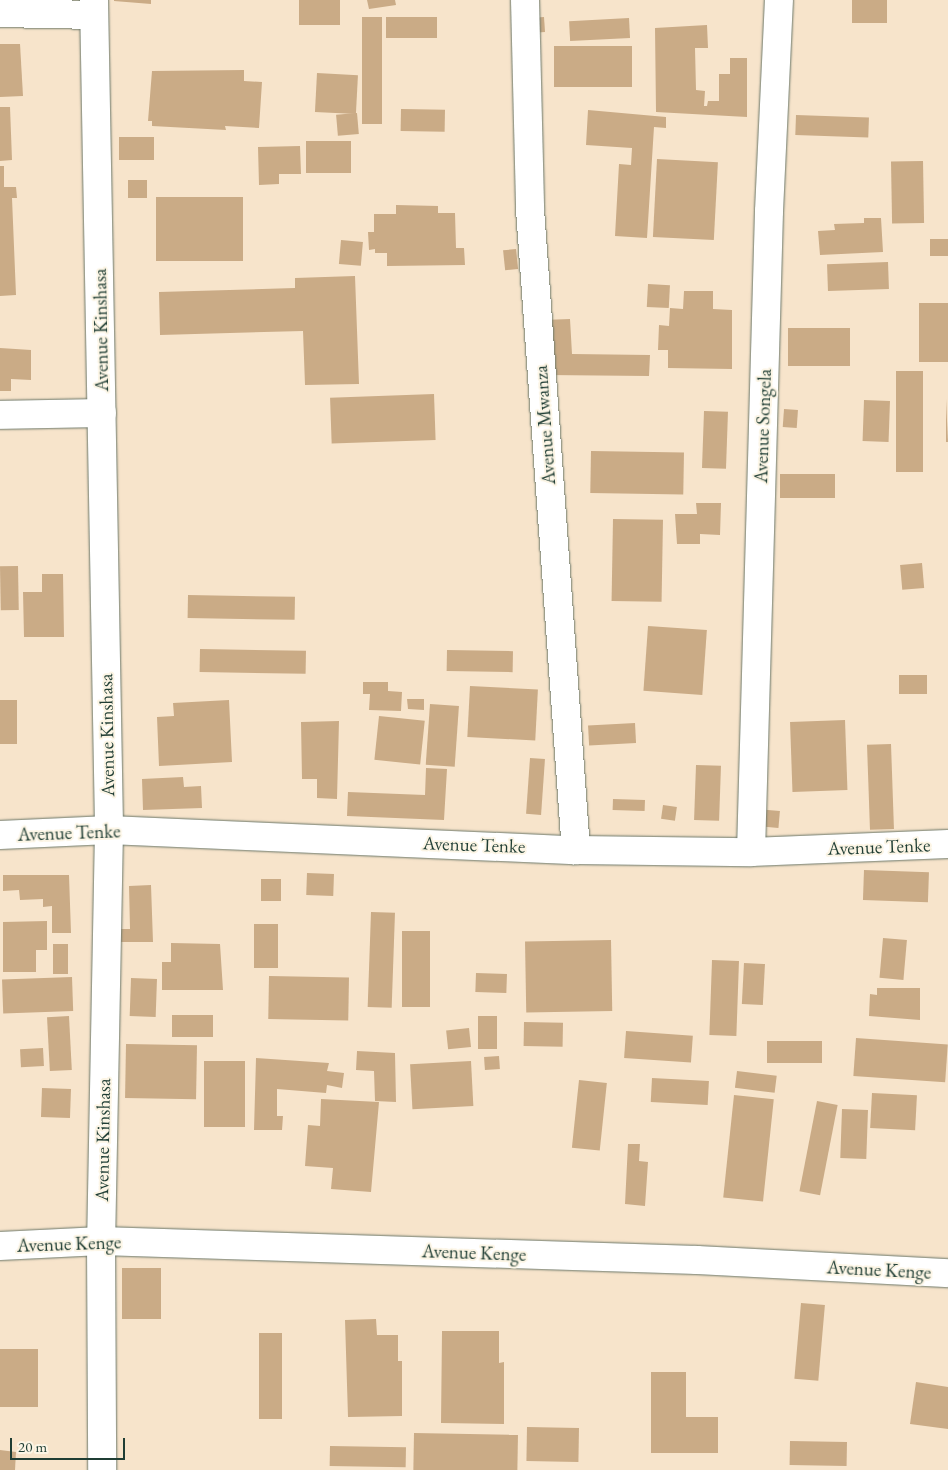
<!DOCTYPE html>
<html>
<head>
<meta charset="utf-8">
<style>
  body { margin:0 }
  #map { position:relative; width:948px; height:1470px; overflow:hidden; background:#f7e4cb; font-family:"EB Garamond",serif }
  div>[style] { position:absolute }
  .building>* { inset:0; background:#caab86; transform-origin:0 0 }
  .roads { filter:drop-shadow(0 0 1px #6b7769) drop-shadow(0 0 1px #6b7769) }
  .street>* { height:28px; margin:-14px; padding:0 14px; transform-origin:14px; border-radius:14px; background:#fff }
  span { translate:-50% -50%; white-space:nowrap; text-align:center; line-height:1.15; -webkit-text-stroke:4px #fcf5e5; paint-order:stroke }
  .street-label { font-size:19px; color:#1f3d34 }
  .scale { position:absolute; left:10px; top:1438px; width:115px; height:22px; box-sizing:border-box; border:2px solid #1f3d34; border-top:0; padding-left:6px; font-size:15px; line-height:18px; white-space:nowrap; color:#1f3d34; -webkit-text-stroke:4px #fcf5e5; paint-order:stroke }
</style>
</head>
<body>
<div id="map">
  <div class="building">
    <i style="clip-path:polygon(114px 0,151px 0,151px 4px,114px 1px)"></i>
    <i style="left:299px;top:0;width:41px;height:25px"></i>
    <i style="clip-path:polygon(367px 0,395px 0,396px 5px,369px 9px)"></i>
    <i style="left:852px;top:0;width:35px;height:23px"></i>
    <i style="left:362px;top:17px;width:20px;height:107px"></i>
    <i style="left:386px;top:17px;width:51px;height:21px"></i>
    <i style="left:544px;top:17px;width:15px;height:16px;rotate:86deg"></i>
    <i style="left:629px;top:18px;width:20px;height:60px;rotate:87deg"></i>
    <i style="clip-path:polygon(707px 25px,708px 48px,695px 48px,696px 90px,705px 91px,704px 106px,707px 106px,708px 101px,719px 101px,719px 74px,730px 74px,730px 58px,747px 58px,747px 117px,656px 112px,655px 28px)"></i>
    <i style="clip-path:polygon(0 44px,20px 44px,23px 96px,0 97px)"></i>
    <i style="left:554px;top:46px;width:78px;height:41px"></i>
    <i style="clip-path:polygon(244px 70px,244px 81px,262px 82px,259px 128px,225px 126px,226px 130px,152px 126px,152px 121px,148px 121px,152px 71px)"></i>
    <i style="left:317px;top:73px;width:41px;height:39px;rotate:3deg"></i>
    <i style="clip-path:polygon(0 107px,10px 107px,12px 160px,0 161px)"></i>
    <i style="left:401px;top:109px;width:44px;height:22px;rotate:1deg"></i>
    <i style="clip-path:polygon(588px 110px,666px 117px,666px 128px,654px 127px,647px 238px,615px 236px,619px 164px,631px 165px,632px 148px,586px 145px)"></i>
    <i style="left:357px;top:113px;width:21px;height:21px;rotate:85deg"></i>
    <i style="left:796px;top:115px;width:73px;height:20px;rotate:2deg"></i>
    <i style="left:154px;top:137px;width:23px;height:35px;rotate:90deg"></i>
    <i style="left:351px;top:141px;width:32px;height:45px;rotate:90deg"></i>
    <i style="clip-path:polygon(300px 146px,301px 174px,279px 174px,279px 184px,259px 185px,258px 147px)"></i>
    <i style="left:657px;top:159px;width:61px;height:78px;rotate:3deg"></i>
    <i style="left:923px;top:161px;width:62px;height:32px;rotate:89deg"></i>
    <i style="clip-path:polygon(0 166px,4px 166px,4px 187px,16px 187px,17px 198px,12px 198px,16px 295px,0 296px)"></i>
    <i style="left:128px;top:180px;width:19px;height:18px"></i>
    <i style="left:243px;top:197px;width:64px;height:87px;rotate:90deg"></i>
    <i style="clip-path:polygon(396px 205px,438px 206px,438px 213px,455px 213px,456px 248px,464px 248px,465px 265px,387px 266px,387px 253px,375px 253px,375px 249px,369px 250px,368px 232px,374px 232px,374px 214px,396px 214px)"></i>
    <i style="clip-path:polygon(864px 218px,881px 218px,883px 252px,820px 255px,818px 231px,835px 230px,834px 224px,864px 223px)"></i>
    <i style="left:948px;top:239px;width:17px;height:18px;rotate:90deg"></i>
    <i style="left:341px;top:240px;width:22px;height:24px;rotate:5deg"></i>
    <i style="left:516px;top:249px;width:20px;height:13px;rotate:84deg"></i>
    <i style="left:888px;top:262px;width:27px;height:61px;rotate:88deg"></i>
    <i style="clip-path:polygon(355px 276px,359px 384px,305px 385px,303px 331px,160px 335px,159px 292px,295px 288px,295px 278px)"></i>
    <i style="left:648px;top:284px;width:22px;height:23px;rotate:3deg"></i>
    <i style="clip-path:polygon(684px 291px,713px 291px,713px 309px,732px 310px,732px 369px,668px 368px,668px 350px,658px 350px,659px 325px,669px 326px,670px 308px,683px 309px)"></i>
    <i style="left:948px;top:303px;width:59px;height:29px;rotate:90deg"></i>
    <i style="clip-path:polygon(570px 319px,572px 354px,650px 355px,649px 376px,547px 375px,543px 320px)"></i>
    <i style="left:850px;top:328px;width:38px;height:62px;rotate:90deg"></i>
    <i style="clip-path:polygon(0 348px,31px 350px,31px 380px,11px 379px,11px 391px,0 391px)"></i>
    <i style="left:896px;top:371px;width:27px;height:101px"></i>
    <i style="left:434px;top:394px;width:46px;height:104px;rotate:88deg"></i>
    <i style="clip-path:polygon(946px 399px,948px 442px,946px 442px)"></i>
    <i style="left:864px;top:400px;width:26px;height:41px;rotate:2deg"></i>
    <i style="left:784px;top:409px;width:14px;height:18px;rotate:4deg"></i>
    <i style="left:704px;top:411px;width:24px;height:57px;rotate:2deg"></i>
    <i style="left:591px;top:451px;width:93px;height:42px;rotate:1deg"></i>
    <i style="left:780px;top:474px;width:55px;height:24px"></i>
    <i style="clip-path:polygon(696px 503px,721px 503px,720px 535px,700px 534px,700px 544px,677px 544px,675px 514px,697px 514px)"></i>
    <i style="left:613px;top:519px;width:50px;height:82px;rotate:1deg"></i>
    <i style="left:922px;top:563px;width:25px;height:22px;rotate:85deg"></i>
    <i style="left:18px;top:566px;width:44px;height:18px;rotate:89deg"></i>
    <i style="clip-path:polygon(42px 574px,63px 574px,64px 637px,24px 637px,23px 592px,42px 592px)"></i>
    <i style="left:188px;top:595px;width:107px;height:23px;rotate:1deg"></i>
    <i style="left:648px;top:626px;width:59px;height:65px;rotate:4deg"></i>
    <i style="left:200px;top:649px;width:106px;height:23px;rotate:1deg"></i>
    <i style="left:447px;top:650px;width:66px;height:21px;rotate:1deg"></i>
    <i style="left:899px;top:675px;width:28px;height:19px"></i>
    <i style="clip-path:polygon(363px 682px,388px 682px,388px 691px,402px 692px,401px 711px,369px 710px,370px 694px,363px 694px)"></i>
    <i style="left:470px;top:686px;width:68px;height:51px;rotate:3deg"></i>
    <i style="clip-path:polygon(407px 699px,424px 699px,424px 710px,408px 709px)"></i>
    <i style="left:0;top:700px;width:17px;height:44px"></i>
    <i style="clip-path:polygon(229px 700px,232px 762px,159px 766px,157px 717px,174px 716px,173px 703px)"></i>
    <i style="left:430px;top:704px;width:29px;height:61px;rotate:4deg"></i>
    <i style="left:379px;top:716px;width:46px;height:44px;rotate:6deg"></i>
    <i style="left:845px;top:720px;width:70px;height:55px;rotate:88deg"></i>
    <i style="clip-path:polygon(339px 721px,337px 799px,317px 798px,317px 779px,302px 779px,301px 722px)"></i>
    <i style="left:635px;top:723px;width:20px;height:47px;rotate:87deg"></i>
    <i style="left:891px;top:744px;width:85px;height:24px;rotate:88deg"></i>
    <i style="left:530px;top:758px;width:15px;height:56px;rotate:4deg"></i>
    <i style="left:696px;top:765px;width:25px;height:55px;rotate:2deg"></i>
    <i style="clip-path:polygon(426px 768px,447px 769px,444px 820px,347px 816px,348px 792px,425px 795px)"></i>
    <i style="clip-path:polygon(183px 777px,184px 787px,201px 786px,202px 808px,143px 810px,142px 779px)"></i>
    <i style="left:613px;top:799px;width:32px;height:11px;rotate:2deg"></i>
    <i style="left:663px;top:805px;width:14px;height:14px;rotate:8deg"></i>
    <i style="left:756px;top:809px;width:24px;height:17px;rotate:5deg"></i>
    <i style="left:864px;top:870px;width:65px;height:30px;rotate:2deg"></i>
    <i style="left:307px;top:873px;width:27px;height:22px;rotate:2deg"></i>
    <i style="clip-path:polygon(3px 875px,69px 875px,71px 933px,52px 933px,52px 906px,43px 907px,43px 899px,20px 900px,19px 890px,3px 891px)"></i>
    <i style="left:261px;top:879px;width:20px;height:22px"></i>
    <i style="clip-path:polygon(151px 885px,153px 942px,119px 942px,119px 929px,130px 929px,129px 886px)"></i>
    <i style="left:371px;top:912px;width:24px;height:95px;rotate:2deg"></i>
    <i style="clip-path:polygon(47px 921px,47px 950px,36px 950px,36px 972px,3px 972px,3px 922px)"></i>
    <i style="left:254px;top:924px;width:24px;height:44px"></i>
    <i style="left:402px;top:931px;width:28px;height:76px"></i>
    <i style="left:883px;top:938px;width:24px;height:40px;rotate:5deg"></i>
    <i style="left:611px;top:940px;width:71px;height:86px;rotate:89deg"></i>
    <i style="clip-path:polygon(171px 943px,220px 944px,223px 990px,162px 990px,162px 962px,171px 962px)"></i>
    <i style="left:53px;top:944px;width:15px;height:30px"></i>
    <i style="left:712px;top:960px;width:27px;height:75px;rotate:2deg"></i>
    <i style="left:744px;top:963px;width:21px;height:41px;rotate:3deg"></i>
    <i style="left:476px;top:973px;width:31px;height:19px;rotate:2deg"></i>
    <i style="left:269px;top:976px;width:80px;height:43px;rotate:1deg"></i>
    <i style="left:72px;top:977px;width:34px;height:70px;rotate:88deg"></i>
    <i style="left:131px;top:978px;width:26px;height:38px;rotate:2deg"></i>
    <i style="clip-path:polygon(877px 988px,920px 988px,920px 1020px,869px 1016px,870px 994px,877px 995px)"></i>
    <i style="left:172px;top:1015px;width:41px;height:22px"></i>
    <i style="left:69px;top:1016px;width:54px;height:22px;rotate:87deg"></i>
    <i style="left:478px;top:1016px;width:19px;height:33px"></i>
    <i style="left:524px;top:1022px;width:39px;height:24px;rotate:1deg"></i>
    <i style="left:469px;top:1028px;width:19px;height:23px;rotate:84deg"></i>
    <i style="left:626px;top:1031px;width:67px;height:27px;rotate:4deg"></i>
    <i style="left:856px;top:1038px;width:92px;height:38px;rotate:4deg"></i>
    <i style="left:767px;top:1041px;width:55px;height:22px"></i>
    <i style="left:126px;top:1044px;width:71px;height:54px;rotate:1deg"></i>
    <i style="left:43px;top:1048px;width:18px;height:23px;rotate:87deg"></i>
    <i style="clip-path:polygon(357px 1051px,395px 1053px,396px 1102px,375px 1101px,374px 1071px,356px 1070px)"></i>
    <i style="left:499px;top:1056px;width:13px;height:15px;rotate:86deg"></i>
    <i style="clip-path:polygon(256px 1058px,329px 1063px,327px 1071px,344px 1073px,342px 1088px,327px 1085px,326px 1093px,277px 1089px,277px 1116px,283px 1116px,282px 1130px,254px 1130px)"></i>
    <i style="left:204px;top:1061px;width:41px;height:66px"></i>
    <i style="left:471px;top:1061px;width:45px;height:61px;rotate:87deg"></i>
    <i style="left:737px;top:1071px;width:40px;height:17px;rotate:7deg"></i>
    <i style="left:652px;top:1078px;width:57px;height:24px;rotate:3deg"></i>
    <i style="left:579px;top:1080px;width:28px;height:68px;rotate:6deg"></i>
    <i style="left:42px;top:1088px;width:29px;height:29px;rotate:2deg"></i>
    <i style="left:872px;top:1093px;width:45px;height:35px;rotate:3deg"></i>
    <i style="left:734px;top:1095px;width:40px;height:103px;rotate:6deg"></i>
    <i style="clip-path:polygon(321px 1099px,379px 1102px,371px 1192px,331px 1189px,333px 1168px,305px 1166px,308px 1125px,320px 1126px)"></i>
    <i style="left:817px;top:1101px;width:21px;height:92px;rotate:11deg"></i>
    <i style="left:842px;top:1109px;width:26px;height:49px;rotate:2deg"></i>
    <i style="clip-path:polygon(628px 1144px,640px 1144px,639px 1161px,648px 1162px,645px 1206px,625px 1204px)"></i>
    <i style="left:122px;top:1268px;width:39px;height:51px"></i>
    <i style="left:801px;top:1303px;width:24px;height:76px;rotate:5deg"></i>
    <i style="clip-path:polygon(376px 1319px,377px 1335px,398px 1335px,398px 1361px,402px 1361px,402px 1416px,348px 1417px,345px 1320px)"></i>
    <i style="clip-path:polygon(442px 1331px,499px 1331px,499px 1363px,504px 1362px,504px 1424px,441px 1423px)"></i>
    <i style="left:259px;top:1333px;width:23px;height:86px"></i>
    <i style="left:0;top:1349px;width:38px;height:58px"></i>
    <i style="clip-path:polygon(651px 1372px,686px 1372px,686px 1417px,718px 1417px,718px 1453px,651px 1453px)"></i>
    <i style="clip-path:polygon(916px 1382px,948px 1387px,948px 1429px,910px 1424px)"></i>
    <i style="left:527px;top:1427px;width:52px;height:34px;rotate:1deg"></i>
    <i style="left:414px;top:1433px;width:104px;height:37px;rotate:1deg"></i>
    <i style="left:790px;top:1441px;width:57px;height:24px;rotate:1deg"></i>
    <i style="left:330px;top:1446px;width:76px;height:20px;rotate:1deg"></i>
    <i style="clip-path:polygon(0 1450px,16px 1452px,15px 1470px,0 1470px)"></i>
  </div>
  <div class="roads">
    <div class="street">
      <i style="left:94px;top:0;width:830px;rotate:88.96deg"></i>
      <i style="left:109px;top:830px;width:411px;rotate:91.1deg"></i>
      <i style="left:101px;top:1241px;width:229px;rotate:89.7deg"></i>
      <i style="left:525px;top:0;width:209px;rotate:88.6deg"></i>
      <i style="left:530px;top:209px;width:643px;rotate:85.9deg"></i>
      <i style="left:0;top:13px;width:94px;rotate:1.2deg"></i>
      <i style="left:0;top:415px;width:102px;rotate:-1.1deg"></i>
      <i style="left:0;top:835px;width:109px;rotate:-2.6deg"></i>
      <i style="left:109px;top:830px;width:467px;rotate:2.5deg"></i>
      <i style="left:576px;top:850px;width:175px;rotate:0.7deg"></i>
      <i style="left:751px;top:852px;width:197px;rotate:-2.3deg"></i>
      <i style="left:751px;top:852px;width:641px;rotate:-88.39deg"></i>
      <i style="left:769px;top:211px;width:211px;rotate:-87.3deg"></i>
      <i style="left:0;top:1246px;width:101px;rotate:-2.8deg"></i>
      <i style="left:101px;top:1241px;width:596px;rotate:1.83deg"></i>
      <i style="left:697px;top:1260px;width:251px;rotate:3deg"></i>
    </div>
  </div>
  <div class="street-label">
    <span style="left:101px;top:330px;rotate:-91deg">Avenue Kinshasa</span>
    <span style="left:545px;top:425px;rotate:-94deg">Avenue Mwanza</span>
    <span style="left:763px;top:426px;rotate:-88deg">Avenue Songela</span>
    <span style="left:107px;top:735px;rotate:-91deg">Avenue Kinshasa</span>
    <span style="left:69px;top:833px;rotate:-2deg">Avenue Tenke</span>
    <span style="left:474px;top:845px;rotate:2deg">Avenue Tenke</span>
    <span style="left:879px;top:847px;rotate:-2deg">Avenue Tenke</span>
    <span style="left:103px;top:1140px;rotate:-89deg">Avenue Kinshasa</span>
    <span style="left:69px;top:1244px;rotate:-2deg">Avenue Kenge</span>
    <span style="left:474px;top:1253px;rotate:2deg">Avenue Kenge</span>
    <span style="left:879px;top:1270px;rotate:3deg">Avenue Kenge</span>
  </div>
  <div class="scale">20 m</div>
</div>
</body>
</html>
